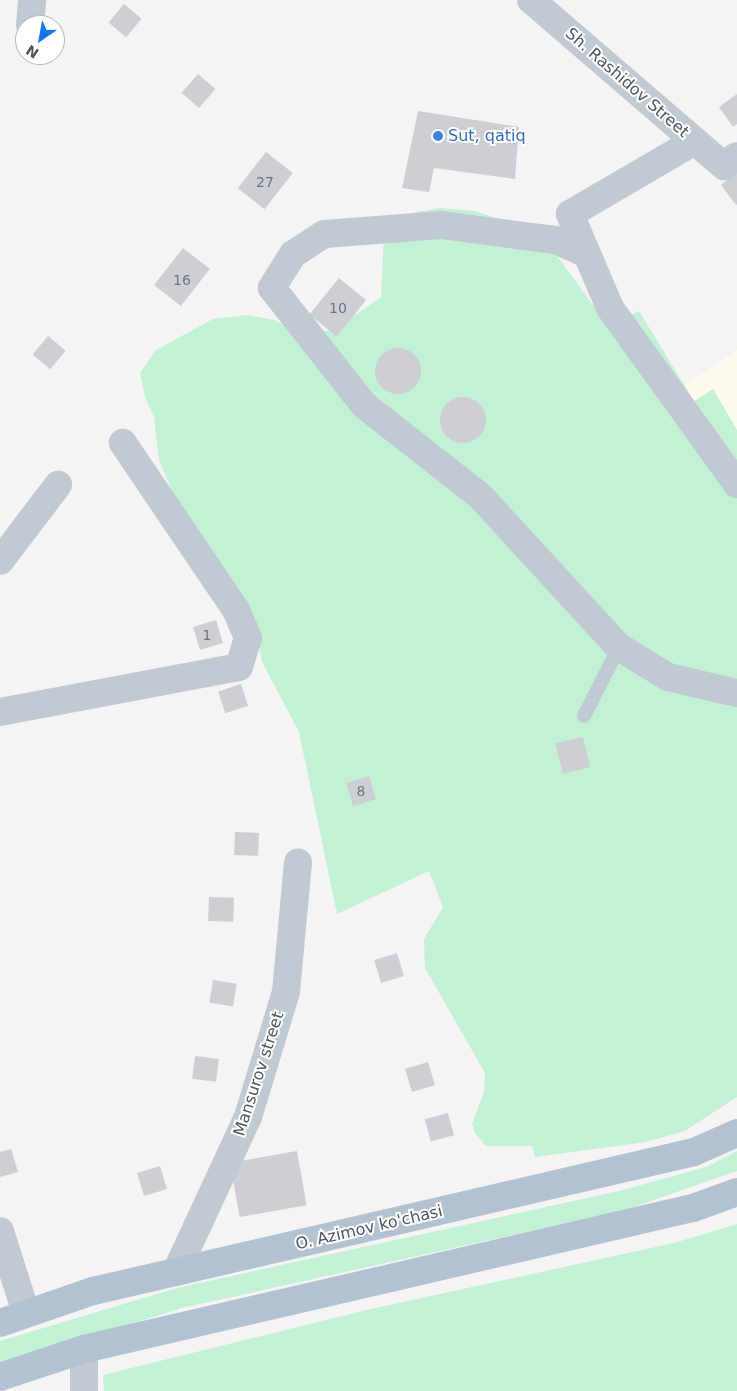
<!DOCTYPE html>
<html>
<head>
<meta charset="utf-8">
<style>
  body { margin:0 }
  #map { position:relative; width:737px; height:1391px; overflow:hidden; background:#f5f3f3; font-family:"DejaVu Sans",sans-serif }
  div>[style] { position:absolute }
  .commercial>* { inset:0; background:#fdf9ef }
  .green>* { inset:0; background:#c3f1d5 }
  .building>* { inset:0; background:#cdcfd5; transform-origin:0 0 }
  .round { border-radius:50% }
  .lane>* { height:14px; margin:-7px; padding:0 7px; transform-origin:7px; border-radius:7px; background:#c1cad2 }
  .street>* { height:28px; margin:-14px; padding:0 14px; transform-origin:14px; border-radius:14px; background:#c1cad2 }
  .primary>* { height:28px; margin:-14px; padding:0 14px; transform-origin:14px; border-radius:14px; background:#b3c2d1 }
  .dots>* { width:14px; height:14px; translate:-50% -50%; box-sizing:border-box; border:2px solid #fff; border-radius:50% }
  span { translate:-50% -50%; white-space:nowrap; text-align:center; line-height:1.15; -webkit-text-stroke:4px #fff; paint-order:stroke }
  .number-label { font-size:14px; color:#6b747e }
  .number-label span { -webkit-text-stroke-width:0 }
  .street-label { font-size:16px; color:#4a5661 }
  .shop-label { font-size:16px; color:#366cbe }
  .left { translate:0 -50%; text-align:left }
  .north { position:absolute; left:15px; top:15px; width:50px; height:50px; box-sizing:border-box; background:#fff; border:1px solid #b7bbc0; border-radius:50%; rotate:213deg; font-size:14px; font-weight:700; line-height:20px; text-align:center; color:#4a5661 }
  .north::after { content:''; display:block; margin:auto; width:18px; height:22px; background:#1a73e8; clip-path:polygon(50% 0,100% 100%,50% 72%,0 100%) }
</style>
</head>
<body>
<div id="map">
  <div class="commercial">
    <i style="clip-path:polygon(737px 350px,737px 430px,713px 389px,694px 402px,684px 386px)"></i>
  </div>
  <div class="green">
    <i style="clip-path:polygon(439px 208px,475px 211px,530px 230px,557px 256px,609px 327px,639px 311px,694px 401px,713px 389px,737px 430px,737px 1097px,685px 1131px,646px 1142px,535px 1157px,532px 1146px,486px 1146px,475px 1133px,472px 1124px,484px 1092px,485px 1073px,425px 968px,424px 939px,443px 907px,429px 871px,337px 914px,299px 732px,262px 662px,254px 622px,176px 501px,159px 460px,154px 417px,145px 397px,140px 373px,156px 350px,213px 319px,248px 315px,274px 320px,294px 330px,330px 331px,360px 312px,381px 297px,384px 238px,408px 214px)"></i>
    <i style="clip-path:polygon(737px 1151px,737px 1171px,625px 1210px,182px 1308px,0 1365px,0 1341px,177px 1288px,619px 1191px,706px 1167px)"></i>
    <i style="clip-path:polygon(737px 1224px,737px 1391px,104px 1391px,103px 1375px,371px 1309px,674px 1243px)"></i>
  </div>
  <div class="building">
    <i style="left:124px;top:4px;width:23px;height:24px;rotate:40deg"></i>
    <i style="left:198px;top:74px;width:23px;height:25px;rotate:41deg"></i>
    <i style="clip-path:polygon(737px 94px,737px 124px,733px 127px,719px 107px)"></i>
    <i style="clip-path:polygon(418px 111px,519px 127px,515px 179px,434px 168px,429px 192px,402px 188px)"></i>
    <i style="left:266px;top:152px;width:34px;height:46px;rotate:38deg"></i>
    <i style="clip-path:polygon(737px 173px,737px 204px,736px 205px,721px 185px)"></i>
    <i style="left:183px;top:248px;width:34px;height:47px;rotate:38deg"></i>
    <i style="left:339px;top:278px;width:35px;height:47px;rotate:39deg"></i>
    <i style="left:48px;top:336px;width:23px;height:24px;rotate:40deg"></i>
    <i class="round" style="left:375px;top:348px;width:46px;height:46px"></i>
    <i class="round" style="left:440px;top:397px;width:46px;height:46px"></i>
    <i style="left:216px;top:620px;width:24px;height:24px;rotate:73deg"></i>
    <i style="left:241px;top:684px;width:23px;height:24px;rotate:72deg"></i>
    <i style="left:583px;top:737px;width:31px;height:28px;rotate:77deg"></i>
    <i style="left:369px;top:776px;width:24px;height:24px;rotate:73deg"></i>
    <i style="left:235px;top:832px;width:24px;height:23px;rotate:2deg"></i>
    <i style="left:209px;top:897px;width:25px;height:24px;rotate:2deg"></i>
    <i style="left:397px;top:953px;width:24px;height:24px;rotate:73deg"></i>
    <i style="left:213px;top:980px;width:24px;height:23px;rotate:9deg"></i>
    <i style="left:195px;top:1056px;width:24px;height:23px;rotate:7deg"></i>
    <i style="left:428px;top:1062px;width:24px;height:24px;rotate:73deg"></i>
    <i style="left:448px;top:1113px;width:23px;height:24px;rotate:75deg"></i>
    <i style="clip-path:polygon(11px 1149px,18px 1172px,0 1177px,0 1152px)"></i>
    <i style="left:297px;top:1151px;width:55px;height:68px;rotate:80deg"></i>
    <i style="left:160px;top:1166px;width:24px;height:24px;rotate:73deg"></i>
  </div>
  <div class="lane">
    <i style="left:584px;top:716px;width:77px;rotate:-63.1deg"></i>
  </div>
  <div class="street">
    <i style="left:531px;top:0;width:255px;rotate:40.7deg"></i>
    <i style="left:724px;top:166px;width:16px;rotate:-38deg"></i>
    <i style="left:30px;top:25px;width:25px;rotate:-85deg"></i>
    <i style="left:695px;top:141px;width:145px;rotate:149.7deg"></i>
    <i style="left:570px;top:214px;width:102px;rotate:66.9deg"></i>
    <i style="left:610px;top:308px;width:217px;rotate:54.2deg"></i>
    <i style="left:587px;top:254px;width:35px;rotate:-156deg"></i>
    <i style="left:555px;top:240px;width:115px;rotate:-172.5deg"></i>
    <i style="left:441px;top:225px;width:117px;rotate:175.6deg"></i>
    <i style="left:324px;top:234px;width:37px;rotate:147deg"></i>
    <i style="left:293px;top:254px;width:40px;rotate:122deg"></i>
    <i style="left:272px;top:288px;width:149px;rotate:51.8deg"></i>
    <i style="left:364px;top:405px;width:147px;rotate:38.1deg"></i>
    <i style="left:480px;top:496px;width:205px;rotate:47.4deg"></i>
    <i style="left:619px;top:647px;width:57px;rotate:31.5deg"></i>
    <i style="left:668px;top:677px;width:71px;rotate:13.1deg"></i>
    <i style="left:0;top:561px;width:96px;rotate:-52.7deg"></i>
    <i style="left:0;top:712px;width:243px;rotate:-10.7deg"></i>
    <i style="left:239px;top:667px;width:30px;rotate:-73deg"></i>
    <i style="left:248px;top:638px;width:30px;rotate:-113deg"></i>
    <i style="left:236px;top:610px;width:202px;rotate:-124.1deg"></i>
    <i style="left:0;top:1231px;width:86px;rotate:72.4deg"></i>
    <i style="left:176px;top:1272px;width:171px;rotate:-65.1deg"></i>
    <i style="left:248px;top:1117px;width:131px;rotate:-73.1deg"></i>
    <i style="left:286px;top:992px;width:130px;rotate:-84.7deg"></i>
    <i style="left:84px;top:1349px;width:42px;rotate:90deg"></i>
  </div>
  <div class="primary">
    <i style="left:0;top:1323px;width:98px;rotate:-19deg"></i>
    <i style="left:93px;top:1291px;width:617px;rotate:-13.02deg"></i>
    <i style="left:694px;top:1152px;width:47px;rotate:-23.8deg"></i>
    <i style="left:0;top:1377px;width:89px;rotate:-18.4deg"></i>
    <i style="left:84px;top:1349px;width:625px;rotate:-13.04deg"></i>
    <i style="left:693px;top:1208px;width:47px;rotate:-20deg"></i>
  </div>
  <div class="dots">
    <i style="left:438px;top:136px;background:#3f7fe0"></i>
  </div>
  <div class="number-label">
    <span style="left:265px;top:182px">27</span>
    <span style="left:182px;top:280px">16</span>
    <span style="left:338px;top:308px">10</span>
    <span style="left:207px;top:635px">1</span>
    <span style="left:361px;top:791px">8</span>
  </div>
  <div class="street-label">
    <span style="left:627px;top:83px;rotate:41deg">Sh. Rashidov Street</span>
    <span style="left:259px;top:1074px;rotate:-72deg">Mansurov street</span>
    <span style="left:369px;top:1228px;rotate:-13deg">O. Azimov ko'chasi</span>
  </div>
  <div class="shop-label">
    <span class="left" style="left:448px;top:136px">Sut, qatiq</span>
  </div>
  <div class="north">N</div>
</div>
</body>
</html>
